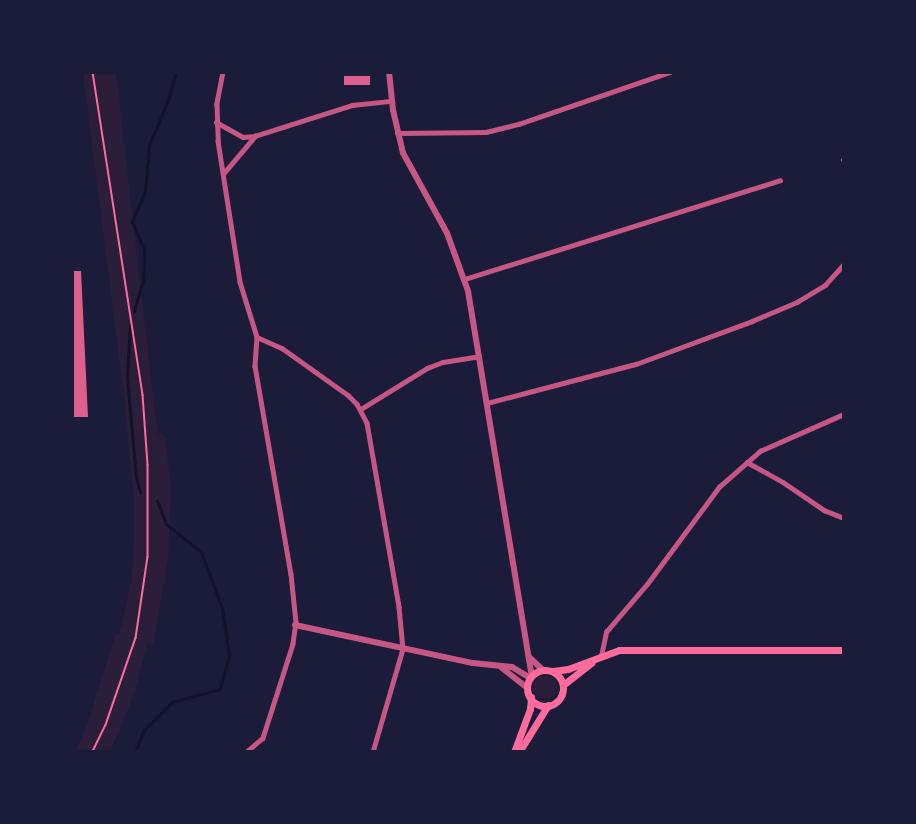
<!DOCTYPE html>
<html>
<head>
<meta charset="utf-8">
<style>
  body { margin:0 }
  #map { position:relative; width:916px; height:824px; overflow:hidden; background:#1b1b3a; font-family:Ubuntu,sans-serif }
  div>[style] { position:absolute }
  .green>* { inset:0; background:#2a1e3b }
  .round { border-radius:50% }
  .stream>* { height:3px; margin:-1.5px; padding:0 1.5px; transform-origin:1.5px; border-radius:1.5px; background:#12122b }
  .building>* { inset:0; background:#dd5f8e; transform-origin:0 0 }
  .path>* { height:1.5px; margin:-0.75px; padding:0 0.75px; transform-origin:0.75px; border-radius:0.75px; background:#ff6b9d }
  .minor>* { height:4.5px; margin:-2.25px; padding:0 2.25px; transform-origin:2.25px; border-radius:2.25px; background:#c65784 }
  .tertiary>* { height:6px; margin:-3px; padding:0 3px; transform-origin:3px; border-radius:3px; background:#c65784 }
  .secondary>* { height:7px; margin:-3.5px; padding:0 3.5px; transform-origin:3.5px; border-radius:3.5px; background:#ff6b9d }
  .secondary>.ring { margin:-3.5px; padding:0; box-sizing:content-box; background:none; border:7px solid #ff6b9d; border-radius:50% }
  span { translate:-50% -50%; white-space:nowrap; text-align:center; line-height:1.15; -webkit-text-stroke:4.5px #1b1b3a; paint-order:stroke }
  .frame { position:absolute; inset:0; border:74px solid #1b1b3a; pointer-events:none }
</style>
</head>
<body>
<div id="map">
  <div class="green">
    <i style="clip-path:polygon(83px 72px,116px 72px,157px 432px,165px 437px,171px 488px,168px 561px,153px 644px,148px 643px,133px 697px,110px 752px,75px 752px,88px 723px,115px 635px,120px 633px,131px 582px,134px 539px,134px 499px,124px 397px)"></i>
    <i class="round" style="left:533px;top:675px;width:24px;height:24px"></i>
  </div>
  <div class="stream">
    <i style="left:134px;top:311px;width:32px;rotate:-74deg"></i>
    <i style="left:143px;top:280px;width:31px;rotate:-88deg"></i>
    <i style="left:144px;top:249px;width:30px;rotate:-114deg"></i>
    <i style="left:132px;top:222px;width:34px;rotate:-67deg"></i>
    <i style="left:145px;top:191px;width:46px;rotate:-85deg"></i>
    <i style="left:149px;top:145px;width:49px;rotate:-67.1deg"></i>
    <i style="left:168px;top:100px;width:29px;rotate:-74deg"></i>
    <i style="left:130px;top:325px;width:52px;rotate:93.3deg"></i>
    <i style="left:127px;top:377px;width:100px;rotate:84.9deg"></i>
    <i style="left:136px;top:477px;width:16px;rotate:75deg"></i>
    <i style="left:135px;top:752px;width:24px;rotate:-68deg"></i>
    <i style="left:144px;top:730px;width:40px;rotate:-45deg"></i>
    <i style="left:172px;top:702px;width:50px;rotate:-15.2deg"></i>
    <i style="left:220px;top:689px;width:35px;rotate:-75deg"></i>
    <i style="left:229px;top:655px;width:48px;rotate:-98.5deg"></i>
    <i style="left:222px;top:608px;width:60px;rotate:-110.6deg"></i>
    <i style="left:201px;top:552px;width:45px;rotate:-141.3deg"></i>
    <i style="left:166px;top:524px;width:25px;rotate:-111deg"></i>
  </div>
  <div class="building">
    <i style="left:370px;top:76px;width:9px;height:26px;rotate:90deg"></i>
    <i style="clip-path:polygon(72px 271px,81px 271px,88px 417px,72px 417px)"></i>
  </div>
  <div class="path">
    <i style="left:93px;top:72px;width:327px;rotate:81.2deg"></i>
    <i style="left:143px;top:395px;width:70px;rotate:85.9deg"></i>
    <i style="left:148px;top:465px;width:92px;rotate:90deg"></i>
    <i style="left:148px;top:557px;width:82px;rotate:98.4deg"></i>
    <i style="left:136px;top:638px;width:92px;rotate:109deg"></i>
    <i style="left:106px;top:725px;width:30px;rotate:116deg"></i>
  </div>
  <div class="minor">
    <i style="left:223px;top:72px;width:33px;rotate:101deg"></i>
    <i style="left:217px;top:104px;width:37px;rotate:88deg"></i>
    <i style="left:218px;top:141px;width:143px;rotate:81.1deg"></i>
    <i style="left:240px;top:282px;width:58px;rotate:72.8deg"></i>
    <i style="left:257px;top:337px;width:29px;rotate:94deg"></i>
    <i style="left:255px;top:366px;width:211px;rotate:80.2deg"></i>
    <i style="left:291px;top:574px;width:48px;rotate:84.1deg"></i>
    <i style="left:296px;top:622px;width:22px;rotate:98deg"></i>
    <i style="left:293px;top:644px;width:99px;rotate:107.7deg"></i>
    <i style="left:263px;top:738px;width:21px;rotate:139deg"></i>
    <i style="left:216px;top:122px;width:31px;rotate:29deg"></i>
    <i style="left:243px;top:137px;width:12px;rotate:-5deg"></i>
    <i style="left:255px;top:136px;width:102px;rotate:-17.7deg"></i>
    <i style="left:352px;top:105px;width:39px;rotate:-6deg"></i>
    <i style="left:397px;top:133px;width:89px;rotate:-0.6deg"></i>
    <i style="left:486px;top:132px;width:34px;rotate:-14deg"></i>
    <i style="left:519px;top:124px;width:160px;rotate:-19deg"></i>
    <i style="left:843px;top:160px;width:1px"></i>
    <i style="left:223px;top:174px;width:50px;rotate:-49.9deg"></i>
    <i style="left:465px;top:279px;width:330px;rotate:-17.4deg"></i>
    <i style="left:257px;top:337px;width:27px;rotate:24deg"></i>
    <i style="left:282px;top:348px;width:81px;rotate:35.5deg"></i>
    <i style="left:348px;top:395px;width:13px;rotate:45deg"></i>
    <i style="left:357px;top:404px;width:21px;rotate:62deg"></i>
    <i style="left:367px;top:423px;width:187px;rotate:80.1deg"></i>
    <i style="left:399px;top:607px;width:42px;rotate:84.6deg"></i>
    <i style="left:403px;top:649px;width:107px;rotate:106.2deg"></i>
    <i style="left:487px;top:403px;width:154px;rotate:-14.7deg"></i>
    <i style="left:636px;top:364px;width:124px;rotate:-20.3deg"></i>
    <i style="left:752px;top:321px;width:49px;rotate:-22.9deg"></i>
    <i style="left:797px;top:302px;width:33px;rotate:-31deg"></i>
    <i style="left:825px;top:285px;width:28px;rotate:-48deg"></i>
    <i style="left:361px;top:409px;width:78px;rotate:-31.8deg"></i>
    <i style="left:427px;top:368px;width:17px;rotate:-21deg"></i>
    <i style="left:443px;top:362px;width:36px;rotate:-9deg"></i>
    <i style="left:747px;top:462px;width:41px;rotate:29.1deg"></i>
    <i style="left:783px;top:482px;width:50px;rotate:34.3deg"></i>
    <i style="left:824px;top:510px;width:22px;rotate:22deg"></i>
    <i style="left:601px;top:656px;width:25px;rotate:-78deg"></i>
    <i style="left:606px;top:632px;width:63px;rotate:-49.5deg"></i>
    <i style="left:647px;top:584px;width:121px;rotate:-53.4deg"></i>
    <i style="left:719px;top:487px;width:55px;rotate:-41.3deg"></i>
    <i style="left:760px;top:451px;width:92px;rotate:-23.8deg"></i>
  </div>
  <div class="tertiary">
    <i style="left:389px;top:72px;width:38px;rotate:84deg"></i>
    <i style="left:393px;top:110px;width:44px;rotate:76.9deg"></i>
    <i style="left:403px;top:153px;width:91px;rotate:61.2deg"></i>
    <i style="left:447px;top:233px;width:62px;rotate:70.1deg"></i>
    <i style="left:468px;top:291px;width:390px;rotate:80.6deg"></i>
    <i style="left:295px;top:625px;width:182px;rotate:12.1deg"></i>
    <i style="left:473px;top:663px;width:39px;rotate:6deg"></i>
    <i style="left:512px;top:667px;width:21px;rotate:31deg"></i>
    <i style="left:529px;top:657px;width:19px;rotate:43deg"></i>
    <i style="left:502px;top:668px;width:33px;rotate:38deg"></i>
  </div>
  <div class="secondary">
    <i class="ring" style="left:527px;top:670px;width:29px;height:29px"></i>
    <i style="left:553px;top:671px;width:15px;rotate:-8deg"></i>
    <i style="left:568px;top:669px;width:54px;rotate:-20.4deg"></i>
    <i style="left:619px;top:650px;width:225px"></i>
    <i style="left:563px;top:685px;width:36px;rotate:-38deg"></i>
    <i style="left:514px;top:752px;width:46px;rotate:-69.6deg"></i>
    <i style="left:530px;top:709px;width:12px;rotate:-85deg"></i>
    <i style="left:519px;top:752px;width:55px;rotate:-58.3deg"></i>
  </div>
  <div class="frame"></div>
</div>
</body>
</html>
